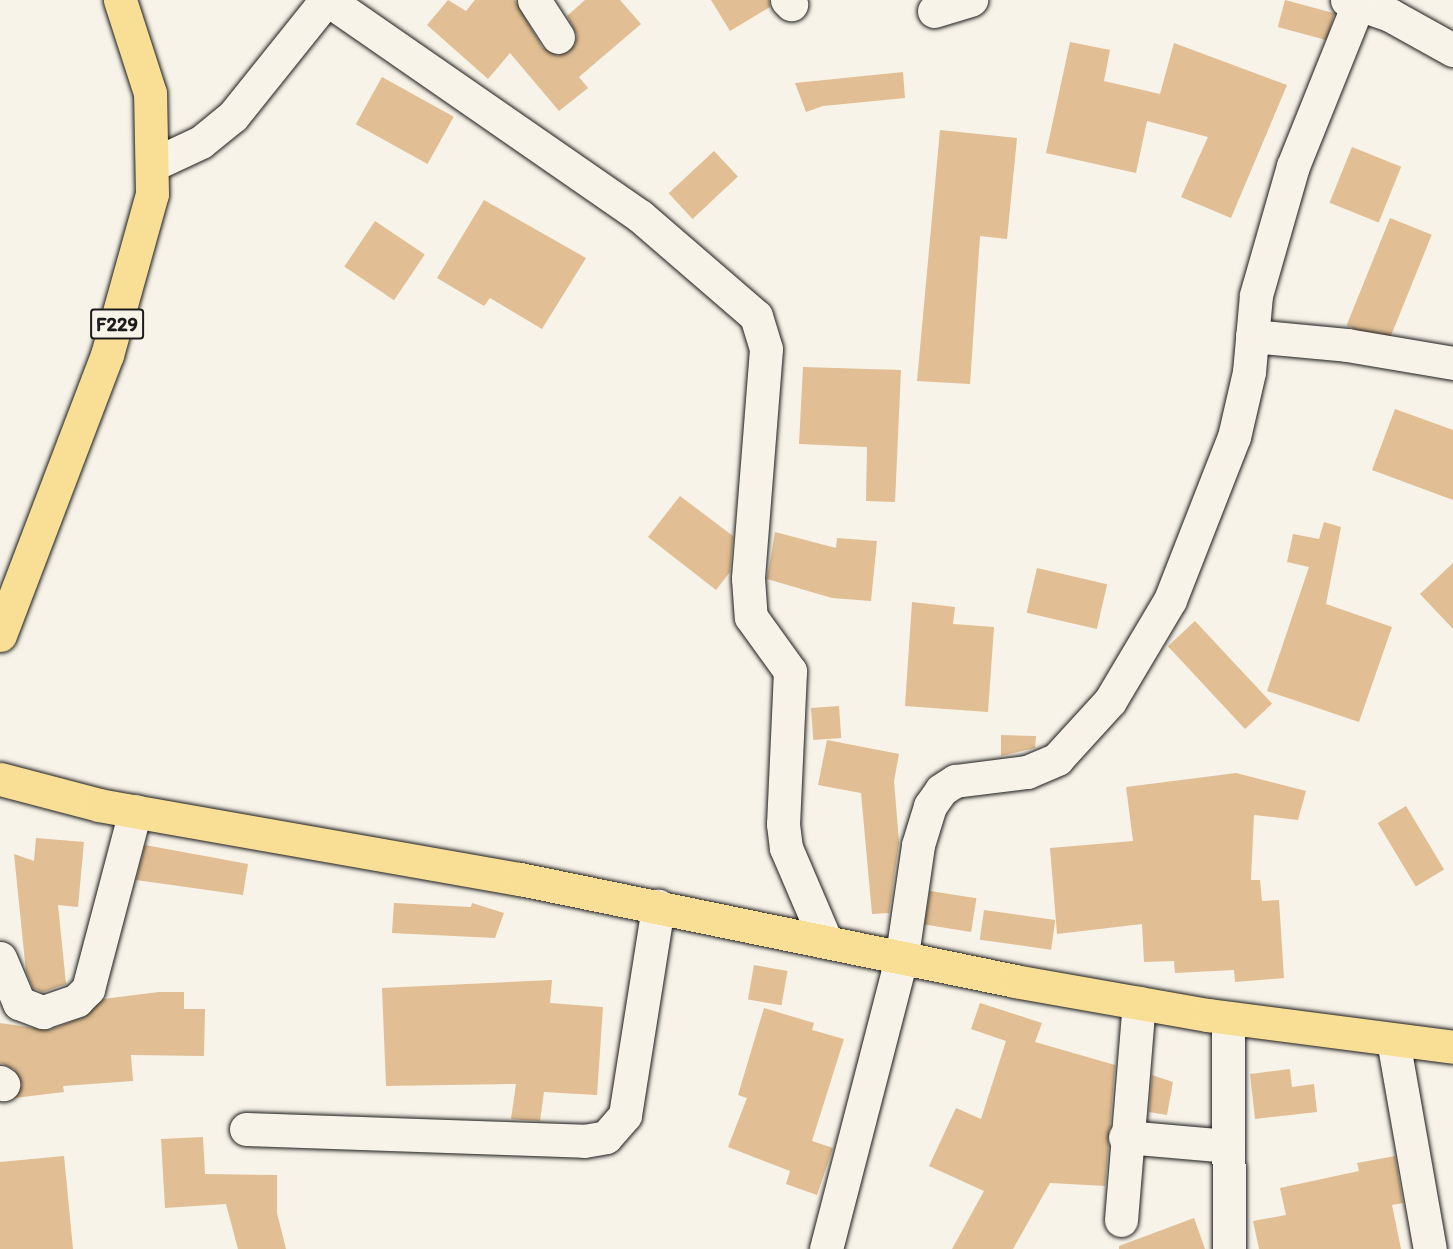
<!DOCTYPE html>
<html>
<head>
<meta charset="utf-8">
<style>
  body { margin:0 }
  #map { position:relative; width:1453px; height:1249px; overflow:hidden; background:#f7f3e8; font-family:Itim,sans-serif }
  div>[style] { position:absolute }
  .building>* { inset:0; background:#e1be93; transform-origin:0 0 }
  .roads { filter:drop-shadow(0 0 2px #1c1c1c) drop-shadow(0 0 2px #1c1c1c) }
  .minor>* { height:33px; margin:-16.5px; padding:0 16.5px; transform-origin:16.5px; border-radius:16.5px; background:#f7f3e8 }
  .major>* { height:33px; margin:-16.5px; padding:0 16.5px; transform-origin:16.5px; border-radius:16.5px; background:#f9df96 }
  span { translate:-50% -50%; white-space:nowrap; text-align:center; line-height:1.15; -webkit-text-stroke:6px #f7f3e8; paint-order:stroke }
  .shield-label span { padding:2px 4px; background:#f7f3e8; border:2px solid; border-radius:4px; -webkit-text-stroke-width:0 }
  .shield-label { font-size:20px; color:#1c1c1c; font-weight:700 }
</style>
</head>
<body>
<div id="map">
  <div class="building">
    <i style="clip-path:polygon(448px 0,466px 11px,475px 0,515px 0,542px 47px,558px 56px,575px 45px,577px 35px,567px 16px,585px 0,620px 0,641px 24px,579px 77px,588px 88px,559px 111px,510px 53px,488px 79px,427px 25px)"></i>
    <i style="clip-path:polygon(711px 0,769px 0,770px 7px,730px 31px)"></i>
    <i style="left:1285px;top:0;width:51px;height:28px;rotate:15deg"></i>
    <i style="clip-path:polygon(1070px 42px,1110px 50px,1104px 81px,1160px 94px,1174px 43px,1287px 85px,1231px 218px,1181px 197px,1208px 137px,1147px 121px,1136px 173px,1046px 153px)"></i>
    <i style="clip-path:polygon(903px 72px,905px 98px,823px 106px,806px 112px,795px 83px)"></i>
    <i style="left:382px;top:77px;width:82px;height:54px;rotate:29deg"></i>
    <i style="clip-path:polygon(940px 130px,1017px 138px,1007px 239px,980px 236px,970px 384px,917px 381px)"></i>
    <i style="left:1352px;top:147px;width:53px;height:60px;rotate:22deg"></i>
    <i style="left:714px;top:151px;width:35px;height:62px;rotate:47deg"></i>
    <i style="clip-path:polygon(484px 200px,586px 258px,542px 329px,490px 298px,484px 306px,437px 278px)"></i>
    <i style="left:1390px;top:218px;width:45px;height:116px;rotate:22deg"></i>
    <i style="left:375px;top:221px;width:60px;height:55px;rotate:34deg"></i>
    <i style="clip-path:polygon(803px 367px,901px 370px,895px 502px,866px 501px,867px 447px,799px 444px)"></i>
    <i style="clip-path:polygon(1395px 409px,1453px 430px,1453px 500px,1372px 470px)"></i>
    <i style="clip-path:polygon(680px 496px,733px 536px,730px 572px,716px 590px,648px 537px)"></i>
    <i style="clip-path:polygon(1324px 522px,1341px 527px,1326px 604px,1392px 627px,1359px 722px,1267px 691px,1309px 567px,1287px 562px,1293px 534px,1319px 539px)"></i>
    <i style="clip-path:polygon(775px 532px,836px 548px,837px 538px,877px 541px,871px 601px,832px 598px,767px 579px)"></i>
    <i style="clip-path:polygon(1453px 563px,1453px 629px,1420px 594px)"></i>
    <i style="left:1037px;top:568px;width:72px;height:46px;rotate:13deg"></i>
    <i style="clip-path:polygon(912px 602px,955px 607px,953px 624px,994px 627px,988px 712px,905px 706px)"></i>
    <i style="left:1195px;top:621px;width:113px;height:37px;rotate:47deg"></i>
    <i style="left:839px;top:706px;width:32px;height:28px;rotate:86deg"></i>
    <i style="clip-path:polygon(1001px 735px,1036px 736px,1035px 748px,1001px 756px)"></i>
    <i style="clip-path:polygon(827px 740px,899px 754px,894px 781px,899px 842px,889px 913px,872px 914px,861px 793px,818px 785px)"></i>
    <i style="clip-path:polygon(1236px 773px,1306px 791px,1298px 820px,1254px 815px,1251px 880px,1260px 880px,1262px 901px,1279px 900px,1284px 978px,1235px 982px,1234px 970px,1175px 973px,1174px 961px,1144px 962px,1142px 924px,1057px 934px,1050px 848px,1133px 841px,1126px 787px)"></i>
    <i style="left:1406px;top:806px;width:74px;height:33px;rotate:59deg"></i>
    <i style="clip-path:polygon(36px 838px,84px 842px,78px 907px,58px 905px,66px 984px,43px 992px,33px 988px,26px 972px,14px 854px,34px 861px)"></i>
    <i style="clip-path:polygon(145px 845px,248px 864px,243px 895px,136px 880px)"></i>
    <i style="left:930px;top:891px;width:47px;height:34px;rotate:9deg"></i>
    <i style="clip-path:polygon(394px 903px,471px 907px,472px 903px,504px 913px,495px 938px,392px 933px)"></i>
    <i style="left:984px;top:910px;width:72px;height:30px;rotate:8deg"></i>
    <i style="left:754px;top:965px;width:34px;height:35px;rotate:10deg"></i>
    <i style="clip-path:polygon(552px 980px,550px 1003px,603px 1007px,597px 1095px,544px 1092px,540px 1121px,522px 1120px,511px 1119px,516px 1084px,386px 1086px,382px 988px)"></i>
    <i style="clip-path:polygon(159px 992px,184px 992px,184px 1009px,205px 1009px,204px 1056px,131px 1055px,133px 1081px,63px 1086px,64px 1092px,14px 1098px,22px 1085px,14px 1069px,0 1063px,0 1023px,49px 1030px,84px 1017px,103px 999px)"></i>
    <i style="clip-path:polygon(980px 1003px,1042px 1023px,1035px 1042px,1115px 1065px,1105px 1186px,1050px 1183px,1013px 1249px,952px 1249px,984px 1191px,929px 1166px,956px 1108px,981px 1119px,1006px 1041px,971px 1029px)"></i>
    <i style="clip-path:polygon(764px 1008px,814px 1023px,812px 1030px,844px 1039px,812px 1141px,833px 1148px,817px 1195px,786px 1184px,790px 1171px,728px 1147px,747px 1098px,738px 1095px)"></i>
    <i style="clip-path:polygon(1290px 1069px,1292px 1087px,1314px 1084px,1317px 1112px,1255px 1119px,1250px 1074px)"></i>
    <i style="clip-path:polygon(1152px 1075px,1173px 1082px,1167px 1115px,1149px 1112px)"></i>
    <i style="clip-path:polygon(203px 1137px,205px 1174px,277px 1175px,277px 1213px,286px 1249px,238px 1249px,226px 1204px,165px 1208px,161px 1139px)"></i>
    <i style="clip-path:polygon(64px 1156px,73px 1249px,0 1249px,0 1162px)"></i>
    <i style="clip-path:polygon(1395px 1156px,1403px 1203px,1392px 1205px,1401px 1249px,1259px 1249px,1253px 1221px,1286px 1215px,1280px 1188px,1359px 1171px,1357px 1163px)"></i>
    <i style="clip-path:polygon(1194px 1218px,1205px 1249px,1119px 1249px,1119px 1246px)"></i>
  </div>
  <div class="roads">
    <div class="minor">
      <i style="left:328px;top:0;width:379px;rotate:34.7deg"></i>
      <i style="left:640px;top:216px;width:153px;rotate:40.8deg"></i>
      <i style="left:756px;top:316px;width:34px;rotate:73deg"></i>
      <i style="left:766px;top:349px;width:230px;rotate:94.5deg"></i>
      <i style="left:748px;top:578px;width:39px;rotate:86deg"></i>
      <i style="left:751px;top:617px;width:67px;rotate:54.2deg"></i>
      <i style="left:790px;top:671px;width:153px;rotate:92.6deg"></i>
      <i style="left:783px;top:824px;width:24px;rotate:83deg"></i>
      <i style="left:786px;top:848px;width:99px;rotate:66.8deg"></i>
      <i style="left:534px;top:0;width:44px;rotate:57deg"></i>
      <i style="left:787px;top:0;width:6px;rotate:45deg"></i>
      <i style="left:1347px;top:0;width:46px;rotate:19.2deg"></i>
      <i style="left:1390px;top:15px;width:72px;rotate:29.1deg"></i>
      <i style="left:934px;top:11px;width:39px;rotate:-17deg"></i>
      <i style="left:154px;top:164px;width:52px;rotate:-25.1deg"></i>
      <i style="left:201px;top:142px;width:41px;rotate:-39.1deg"></i>
      <i style="left:233px;top:116px;width:149px;rotate:-51.3deg"></i>
      <i style="left:1252px;top:336px;width:95px;rotate:5.4deg"></i>
      <i style="left:1347px;top:345px;width:108px;rotate:9.6deg"></i>
      <i style="left:0;top:958px;width:49px;rotate:67.1deg"></i>
      <i style="left:19px;top:1003px;width:26px;rotate:21deg"></i>
      <i style="left:43px;top:1012px;width:36px;rotate:-19deg"></i>
      <i style="left:77px;top:1000px;width:16px;rotate:-45deg"></i>
      <i style="left:88px;top:989px;width:184px;rotate:-75.2deg"></i>
      <i style="left:1228px;top:1018px;width:231px;rotate:89.8deg"></i>
      <i style="left:1393px;top:1040px;width:212px;rotate:80deg"></i>
      <i style="left:0;top:1082px;width:4px;rotate:34deg"></i>
      <i style="left:246px;top:1129px;width:338px;rotate:2deg"></i>
      <i style="left:584px;top:1141px;width:22px;rotate:-10deg"></i>
      <i style="left:606px;top:1137px;width:29px;rotate:-49deg"></i>
      <i style="left:625px;top:1115px;width:212px;rotate:-81deg"></i>
      <i style="left:1125px;top:1137px;width:103px;rotate:5deg"></i>
      <i style="left:1121px;top:1220px;width:218px;rotate:-85.3deg"></i>
      <i style="left:826px;top:1249px;width:304px;rotate:-75.5deg"></i>
      <i style="left:902px;top:955px;width:111px;rotate:-81.7deg"></i>
      <i style="left:918px;top:845px;width:41px;rotate:-72.9deg"></i>
      <i style="left:930px;top:806px;width:19px;rotate:-55deg"></i>
      <i style="left:941px;top:790px;width:17px;rotate:-33deg"></i>
      <i style="left:955px;top:781px;width:73px;rotate:-7.1deg"></i>
      <i style="left:1027px;top:772px;width:33px;rotate:-23deg"></i>
      <i style="left:1057px;top:759px;width:79px;rotate:-47.6deg"></i>
      <i style="left:1110px;top:701px;width:117px;rotate:-59.3deg"></i>
      <i style="left:1170px;top:600px;width:175px;rotate:-68.6deg"></i>
      <i style="left:1234px;top:437px;width:67px;rotate:-77deg"></i>
      <i style="left:1249px;top:372px;width:77px;rotate:-84.8deg"></i>
      <i style="left:1256px;top:295px;width:134px;rotate:-74deg"></i>
      <i style="left:1293px;top:166px;width:175px;rotate:-68.1deg"></i>
    </div>
    <div class="major">
      <i style="left:0;top:635px;width:300px;rotate:-69.1deg"></i>
      <i style="left:107px;top:355px;width:167px;rotate:-74.4deg"></i>
      <i style="left:152px;top:194px;width:101px;rotate:-91.1deg"></i>
      <i style="left:150px;top:93px;width:98px;rotate:-107.9deg"></i>
      <i style="left:0;top:779px;width:102px;rotate:14.7deg"></i>
      <i style="left:99px;top:805px;width:427px;rotate:10deg"></i>
      <i style="left:520px;top:879px;width:505px;rotate:11.64deg"></i>
      <i style="left:1015px;top:981px;width:196px;rotate:10deg"></i>
      <i style="left:1208px;top:1015px;width:247px;rotate:7.4deg"></i>
    </div>
  </div>
  <div class="shield-label">
    <span style="left:117px;top:324px">F229</span>
  </div>
</div>
</body>
</html>
